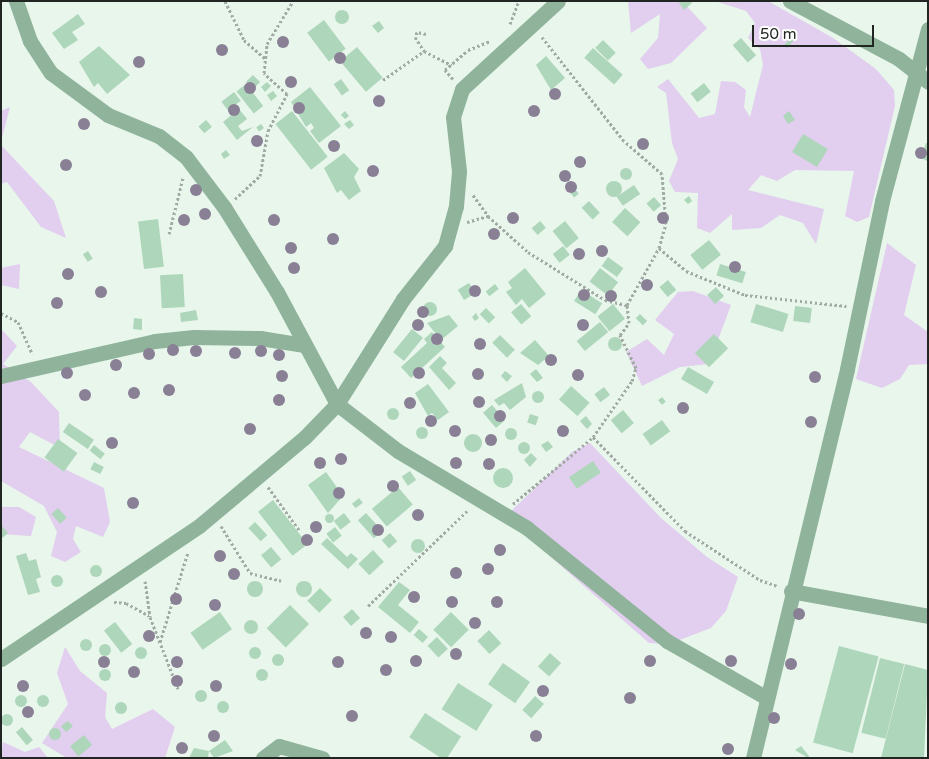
<!DOCTYPE html>
<html>
<head>
<meta charset="utf-8">
<style>
  body { margin:0 }
  #map { position:relative; width:929px; height:759px; overflow:hidden; background:#e8f6ec; font-family:"Varela Round",sans-serif }
  div>[style] { position:absolute }
  .green>* { inset:0; background:#e2ceee }
  .building>* { inset:0; background:#aed6ba; transform-origin:0 0 }
  .round { border-radius:50% }
  .path>* { height:3px; margin-top:-1.5px; transform-origin:0; background:repeating-linear-gradient(90deg,#a1aba4 0 2.5px,transparent 0 5px) }
  .minor>* { height:15px; margin:-7.5px; padding:0 7.5px; transform-origin:7.5px; border-radius:7.5px; background:#90b49b }
  .trees>* { width:12px; height:12px; margin:-6px; border-radius:50%; background:#8a8096 }
  span { translate:-50% -50%; white-space:nowrap; text-align:center; line-height:1.15; -webkit-text-stroke:5px #fff; paint-order:stroke }
  .frame { position:absolute; inset:0; border:2px solid #212622; pointer-events:none }
  .scale { position:absolute; left:752px; top:25px; width:122px; height:22px; box-sizing:border-box; border:2px solid #212622; border-top:0; padding-left:6px; font-size:15px; line-height:18px; white-space:nowrap; color:#212622; -webkit-text-stroke:4px #fff; paint-order:stroke }
</style>
</head>
<body>
<div id="map">
  <div class="green">
    <i style="clip-path:polygon(628px 1px,682px 1px,707px 28px,671px 63px,648px 69px,640px 59px,658px 38px,660px 14px,631px 33px)"></i>
    <i style="clip-path:polygon(715px 1px,768px 1px,833px 38px,876px 69px,894px 90px,895px 106px,869px 217px,857px 222px,845px 216px,854px 171px,795px 170px,777px 181px,761px 175px,748px 190px,824px 209px,816px 244px,803px 223px,780px 215px,761px 228px,732px 230px,732px 214px,710px 233px,697px 228px,698px 193px,675px 192px,669px 181px,678px 159px,672px 143px,666px 93px,657px 87px,668px 79px,699px 118px,715px 114px,721px 81px,735px 82px,746px 90px,744px 107px,750px 117px,763px 65px,760px 49px,748px 38px,755px 23px,746px 11px)"></i>
    <i style="clip-path:polygon(10px 107px,1px 142px,1px 111px)"></i>
    <i style="clip-path:polygon(1px 145px,54px 201px,66px 238px,41px 227px,7px 182px,1px 184px)"></i>
    <i style="clip-path:polygon(887px 243px,916px 265px,904px 315px,928px 332px,928px 364px,909px 365px,900px 379px,882px 388px,856px 379px)"></i>
    <i style="clip-path:polygon(20px 264px,19px 289px,1px 285px,1px 268px)"></i>
    <i style="clip-path:polygon(693px 291px,731px 305px,709px 364px,680px 367px,642px 386px,626px 352px,647px 339px,664px 355px,674px 334px,655px 320px,678px 292px)"></i>
    <i style="clip-path:polygon(1px 329px,17px 346px,3px 364px,31px 382px,59px 412px,60px 448px,30px 432px,19px 447px,104px 488px,110px 522px,103px 537px,76px 526px,73px 539px,81px 552px,65px 562px,51px 556px,57px 532px,44px 506px,1px 481px)"></i>
    <i style="clip-path:polygon(590px 443px,661px 518px,707px 557px,738px 577px,726px 611px,711px 628px,669px 644px,649px 643px,544px 551px,509px 513px,572px 452px)"></i>
    <i style="clip-path:polygon(1px 507px,19px 507px,36px 517px,31px 536px,1px 534px)"></i>
    <i style="clip-path:polygon(65px 647px,80px 671px,107px 693px,105px 717px,112px 729px,153px 709px,175px 727px,165px 758px,67px 758px,42px 743px,68px 704px,57px 673px)"></i>
    <i style="clip-path:polygon(3px 742px,25px 752px,39px 747px,48px 758px,1px 758px)"></i>
  </div>
  <div class="building">
    <i style="clip-path:polygon(678px 1px,691px 1px,692px 3px,684px 10px)"></i>
    <i class="round" style="left:335px;top:10px;width:14px;height:14px"></i>
    <i style="clip-path:polygon(78px 14px,85px 24px,72px 32px,78px 40px,64px 49px,52px 33px)"></i>
    <i style="left:324px;top:20px;width:36px;height:21px;rotate:53deg"></i>
    <i style="clip-path:polygon(379px 21px,384px 28px,378px 33px,372px 26px)"></i>
    <i style="clip-path:polygon(792px 37px,794px 40px,787px 48px,784px 45px)"></i>
    <i style="left:741px;top:38px;width:23px;height:11px;rotate:49deg"></i>
    <i style="left:603px;top:40px;width:18px;height:11px;rotate:45deg"></i>
    <i style="clip-path:polygon(99px 46px,130px 75px,107px 94px,98px 83px,94px 87px,79px 62px)"></i>
    <i style="left:357px;top:47px;width:40px;height:22px;rotate:50deg"></i>
    <i style="left:593px;top:48px;width:40px;height:13px;rotate:42deg"></i>
    <i style="clip-path:polygon(546px 56px,565px 78px,551px 90px,536px 65px)"></i>
    <i style="left:253px;top:75px;width:10px;height:10px;rotate:45deg"></i>
    <i style="left:341px;top:79px;width:14px;height:9px;rotate:54deg"></i>
    <i style="clip-path:polygon(267px 82px,271px 86px,265px 92px,261px 87px)"></i>
    <i style="left:704px;top:83px;width:11px;height:17px;rotate:52deg"></i>
    <i style="left:246px;top:84px;width:28px;height:12px;rotate:52deg"></i>
    <i style="clip-path:polygon(310px 87px,341px 126px,319px 143px,310px 131px,314px 128px,311px 123px,306px 127px,291px 102px)"></i>
    <i style="clip-path:polygon(273px 91px,277px 96px,271px 101px,267px 95px)"></i>
    <i style="left:234px;top:92px;width:11px;height:16px;rotate:52deg"></i>
    <i style="clip-path:polygon(239px 109px,247px 119px,238px 126px,242px 131px,253px 127px,237px 140px,223px 122px)"></i>
    <i style="left:292px;top:111px;width:58px;height:21px;rotate:52deg"></i>
    <i style="clip-path:polygon(345px 111px,349px 116px,345px 119px,341px 115px)"></i>
    <i style="clip-path:polygon(789px 111px,795px 120px,788px 124px,783px 116px)"></i>
    <i style="left:206px;top:120px;width:9px;height:10px;rotate:49deg"></i>
    <i style="clip-path:polygon(350px 120px,354px 125px,349px 129px,344px 124px)"></i>
    <i style="left:261px;top:124px;width:5px;height:6px;rotate:53deg"></i>
    <i style="left:803px;top:134px;width:29px;height:21px;rotate:31deg"></i>
    <i style="clip-path:polygon(926px 143px,928px 143px,927px 161px,921px 158px)"></i>
    <i style="clip-path:polygon(226px 150px,230px 155px,224px 159px,221px 154px)"></i>
    <i style="clip-path:polygon(344px 153px,359px 169px,354px 177px,361px 191px,349px 200px,341px 190px,337px 193px,324px 168px)"></i>
    <i class="round" style="left:620px;top:168px;width:12px;height:12px"></i>
    <i class="round" style="left:606px;top:181px;width:16px;height:16px"></i>
    <i style="left:634px;top:185px;width:11px;height:21px;rotate:56deg"></i>
    <i style="left:575px;top:189px;width:6px;height:6px;rotate:51deg"></i>
    <i style="clip-path:polygon(689px 196px,692px 201px,688px 204px,684px 200px)"></i>
    <i style="left:654px;top:197px;width:11px;height:10px;rotate:49deg"></i>
    <i style="left:589px;top:201px;width:16px;height:10px;rotate:47deg"></i>
    <i style="left:625px;top:208px;width:21px;height:19px;rotate:43deg"></i>
    <i style="left:158px;top:219px;width:48px;height:20px;rotate:83deg"></i>
    <i style="left:540px;top:221px;width:9px;height:11px;rotate:49deg"></i>
    <i style="left:565px;top:221px;width:22px;height:16px;rotate:51deg"></i>
    <i style="left:709px;top:240px;width:19px;height:24px;rotate:51deg"></i>
    <i style="left:563px;top:246px;width:11px;height:13px;rotate:52deg"></i>
    <i style="left:88px;top:251px;width:9px;height:6px;rotate:58deg"></i>
    <i style="left:608px;top:257px;width:19px;height:11px;rotate:36deg"></i>
    <i style="left:720px;top:264px;width:27px;height:12px;rotate:17deg"></i>
    <i style="clip-path:polygon(525px 268px,546px 294px,529px 308px,522px 299px,516px 305px,506px 292px,512px 288px,508px 282px)"></i>
    <i style="left:600px;top:268px;width:23px;height:17px;rotate:38deg"></i>
    <i style="left:183px;top:274px;width:33px;height:23px;rotate:87deg"></i>
    <i style="left:668px;top:280px;width:13px;height:11px;rotate:51deg"></i>
    <i style="left:469px;top:283px;width:12px;height:13px;rotate:59deg"></i>
    <i style="left:495px;top:284px;width:6px;height:12px;rotate:51deg"></i>
    <i style="left:716px;top:287px;width:12px;height:12px;rotate:48deg"></i>
    <i style="left:581px;top:290px;width:25px;height:13px;rotate:32deg"></i>
    <i class="round" style="left:423px;top:302px;width:14px;height:14px"></i>
    <i style="left:521px;top:304px;width:16px;height:13px;rotate:50deg"></i>
    <i style="left:613px;top:304px;width:19px;height:20px;rotate:51deg"></i>
    <i style="left:756px;top:304px;width:34px;height:19px;rotate:17deg"></i>
    <i style="left:795px;top:306px;width:17px;height:15px;rotate:7deg"></i>
    <i style="left:486px;top:308px;width:13px;height:9px;rotate:45deg"></i>
    <i style="clip-path:polygon(196px 310px,198px 320px,181px 322px,180px 313px)"></i>
    <i style="clip-path:polygon(476px 313px,479px 318px,475px 321px,472px 317px)"></i>
    <i style="left:640px;top:314px;width:10px;height:6px;rotate:45deg"></i>
    <i style="clip-path:polygon(449px 315px,458px 326px,441px 340px,427px 323px)"></i>
    <i style="clip-path:polygon(134px 318px,142px 319px,142px 330px,133px 329px)"></i>
    <i style="left:600px;top:322px;width:13px;height:30px;rotate:51deg"></i>
    <i style="left:412px;top:329px;width:14px;height:30px;rotate:39deg"></i>
    <i style="clip-path:polygon(432px 332px,445px 347px,411px 378px,401px 367px,427px 343px,424px 339px)"></i>
    <i style="left:714px;top:334px;width:20px;height:27px;rotate:45deg"></i>
    <i style="left:500px;top:335px;width:21px;height:11px;rotate:45deg"></i>
    <i class="round" style="left:608px;top:337px;width:14px;height:14px"></i>
    <i style="clip-path:polygon(535px 340px,549px 356px,538px 365px,520px 353px)"></i>
    <i style="clip-path:polygon(440px 356px,447px 363px,442px 368px,456px 383px,449px 390px,429px 367px)"></i>
    <i style="left:688px;top:367px;width:30px;height:14px;rotate:30deg"></i>
    <i style="clip-path:polygon(536px 369px,543px 378px,537px 382px,530px 374px)"></i>
    <i style="clip-path:polygon(505px 371px,512px 376px,507px 382px,501px 376px)"></i>
    <i style="clip-path:polygon(522px 383px,526px 397px,510px 410px,504px 403px,499px 406px,494px 400px)"></i>
    <i style="clip-path:polygon(428px 384px,449px 412px,438px 420px,432px 413px,428px 416px,415px 393px)"></i>
    <i style="left:571px;top:386px;width:25px;height:18px;rotate:42deg"></i>
    <i style="left:604px;top:387px;width:10px;height:12px;rotate:53deg"></i>
    <i class="round" style="left:532px;top:391px;width:12px;height:12px"></i>
    <i style="left:662px;top:397px;width:6px;height:5px;rotate:51deg"></i>
    <i style="left:492px;top:405px;width:20px;height:12px;rotate:49deg"></i>
    <i class="round" style="left:387px;top:408px;width:12px;height:12px"></i>
    <i style="left:623px;top:410px;width:17px;height:16px;rotate:50deg"></i>
    <i style="left:530px;top:414px;width:9px;height:9px;rotate:18deg"></i>
    <i style="clip-path:polygon(586px 416px,592px 424px,587px 429px,580px 421px)"></i>
    <i style="left:662px;top:420px;width:14px;height:24px;rotate:54deg"></i>
    <i style="left:69px;top:423px;width:30px;height:11px;rotate:34deg"></i>
    <i class="round" style="left:416px;top:427px;width:12px;height:12px"></i>
    <i class="round" style="left:505px;top:428px;width:12px;height:12px"></i>
    <i class="round" style="left:464px;top:434px;width:18px;height:18px"></i>
    <i style="left:58px;top:439px;width:24px;height:23px;rotate:36deg"></i>
    <i style="clip-path:polygon(548px 441px,553px 447px,546px 452px,541px 445px)"></i>
    <i class="round" style="left:518px;top:442px;width:12px;height:12px"></i>
    <i style="left:94px;top:445px;width:14px;height:7px;rotate:39deg"></i>
    <i style="clip-path:polygon(531px 453px,537px 459px,530px 467px,524px 460px)"></i>
    <i style="left:593px;top:461px;width:14px;height:29px;rotate:56deg"></i>
    <i style="left:94px;top:462px;width:11px;height:8px;rotate:27deg"></i>
    <i class="round" style="left:493px;top:468px;width:20px;height:20px"></i>
    <i style="left:410px;top:471px;width:11px;height:10px;rotate:56deg"></i>
    <i style="clip-path:polygon(326px 472px,343px 496px,328px 513px,308px 485px)"></i>
    <i style="left:398px;top:487px;width:23px;height:34px;rotate:50deg"></i>
    <i style="left:359px;top:498px;width:6px;height:9px;rotate:51deg"></i>
    <i style="left:273px;top:500px;width:56px;height:19px;rotate:52deg"></i>
    <i style="left:58px;top:508px;width:13px;height:9px;rotate:48deg"></i>
    <i style="left:344px;top:513px;width:11px;height:13px;rotate:52deg"></i>
    <i style="left:366px;top:513px;width:24px;height:11px;rotate:48deg"></i>
    <i class="round" style="left:324.5px;top:513.5px;width:9px;height:9px"></i>
    <i style="left:255px;top:522px;width:18px;height:9px;rotate:47deg"></i>
    <i style="clip-path:polygon(1px 525px,8px 533px,1px 539px)"></i>
    <i style="left:335px;top:527px;width:11px;height:11px;rotate:52deg"></i>
    <i style="left:390px;top:533px;width:11px;height:11px;rotate:49deg"></i>
    <i style="clip-path:polygon(327px 538px,347px 557px,351px 553px,358px 559px,348px 569px,321px 544px)"></i>
    <i class="round" style="left:411px;top:539px;width:14px;height:14px"></i>
    <i style="left:271px;top:547px;width:16px;height:13px;rotate:50deg"></i>
    <i style="left:373px;top:550px;width:16px;height:20px;rotate:47deg"></i>
    <i style="clip-path:polygon(26px 553px,29px 561px,36px 559px,41px 577px,36px 579px,40px 592px,28px 595px,16px 556px)"></i>
    <i class="round" style="left:90px;top:565px;width:12px;height:12px"></i>
    <i class="round" style="left:51px;top:575px;width:12px;height:12px"></i>
    <i class="round" style="left:296px;top:581px;width:16px;height:16px"></i>
    <i class="round" style="left:247px;top:581px;width:16px;height:16px"></i>
    <i style="clip-path:polygon(399px 582px,410px 590px,398px 605px,419px 622px,410px 633px,378px 607px)"></i>
    <i style="left:320px;top:588px;width:17px;height:18px;rotate:45deg"></i>
    <i style="left:290px;top:605px;width:27px;height:33px;rotate:45deg"></i>
    <i style="left:352px;top:609px;width:12px;height:12px;rotate:48deg"></i>
    <i style="left:220px;top:612px;width:21px;height:36px;rotate:55deg"></i>
    <i style="left:451px;top:612px;width:25px;height:25px;rotate:45deg"></i>
    <i class="round" style="left:244px;top:620px;width:14px;height:14px"></i>
    <i style="left:115px;top:622px;width:28px;height:14px;rotate:52deg"></i>
    <i style="left:419px;top:629px;width:12px;height:8px;rotate:42deg"></i>
    <i style="left:489px;top:630px;width:18px;height:16px;rotate:47deg"></i>
    <i style="left:437px;top:637px;width:16px;height:13px;rotate:47deg"></i>
    <i class="round" style="left:80px;top:639px;width:12px;height:12px"></i>
    <i class="round" style="left:99px;top:644px;width:12px;height:12px"></i>
    <i style="left:839px;top:646px;width:41px;height:100px;rotate:15deg"></i>
    <i class="round" style="left:135px;top:647px;width:12px;height:12px"></i>
    <i class="round" style="left:249px;top:647px;width:12px;height:12px"></i>
    <i style="left:550px;top:653px;width:15px;height:18px;rotate:42deg"></i>
    <i class="round" style="left:272px;top:654px;width:12px;height:12px"></i>
    <i style="left:880px;top:658px;width:25px;height:77px;rotate:14deg"></i>
    <i style="left:503px;top:663px;width:33px;height:26px;rotate:35deg"></i>
    <i style="clip-path:polygon(905px 664px,928px 670px,924px 758px,881px 758px)"></i>
    <i class="round" style="left:99px;top:669px;width:12px;height:12px"></i>
    <i class="round" style="left:256px;top:669px;width:12px;height:12px"></i>
    <i style="left:458px;top:683px;width:41px;height:31px;rotate:32deg"></i>
    <i class="round" style="left:195px;top:690px;width:12px;height:12px"></i>
    <i class="round" style="left:15px;top:695px;width:12px;height:12px"></i>
    <i class="round" style="left:37px;top:695px;width:12px;height:12px"></i>
    <i style="left:535px;top:696px;width:12px;height:19px;rotate:42deg"></i>
    <i class="round" style="left:217px;top:701px;width:12px;height:12px"></i>
    <i class="round" style="left:115px;top:702px;width:12px;height:12px"></i>
    <i style="left:425px;top:713px;width:43px;height:29px;rotate:33deg"></i>
    <i class="round" style="left:1px;top:714px;width:12px;height:12px"></i>
    <i style="clip-path:polygon(68px 721px,73px 726px,66px 732px,61px 726px)"></i>
    <i style="left:22px;top:727px;width:17px;height:8px;rotate:50deg"></i>
    <i class="round" style="left:49px;top:728px;width:12px;height:12px"></i>
    <i style="left:84px;top:735px;width:13px;height:18px;rotate:51deg"></i>
    <i style="clip-path:polygon(225px 740px,233px 751px,214px 758px,209px 751px)"></i>
    <i style="clip-path:polygon(801px 746px,809px 756px,808px 758px,795px 750px)"></i>
    <i style="clip-path:polygon(194px 748px,209px 751px,208px 758px,189px 758px)"></i>
  </div>
  <div class="path">
    <i style="left:225px;top:1px;width:43px;rotate:64deg"></i>
    <i style="left:244px;top:40px;width:29px;rotate:41deg"></i>
    <i style="left:510px;top:24px;width:25px;rotate:-69deg"></i>
    <i style="left:426px;top:34px;width:9px;rotate:-167deg"></i>
    <i style="left:417px;top:32px;width:5px;rotate:112deg"></i>
    <i style="left:415px;top:37px;width:17px;rotate:57deg"></i>
    <i style="left:424px;top:51px;width:31px;rotate:27deg"></i>
    <i style="left:453px;top:79px;width:12px;rotate:-132deg"></i>
    <i style="left:445px;top:70px;width:30px;rotate:-41deg"></i>
    <i style="left:468px;top:50px;width:24px;rotate:-22deg"></i>
    <i style="left:383px;top:80px;width:50px;rotate:-35.3deg"></i>
    <i style="left:473px;top:195px;width:26px;rotate:54deg"></i>
    <i style="left:235px;top:199px;width:34px;rotate:-43deg"></i>
    <i style="left:260px;top:176px;width:46px;rotate:-79.9deg"></i>
    <i style="left:268px;top:131px;width:42px;rotate:-62.8deg"></i>
    <i style="left:287px;top:94px;width:31px;rotate:-138deg"></i>
    <i style="left:264px;top:73px;width:29px;rotate:-84deg"></i>
    <i style="left:267px;top:44px;width:50px;rotate:-58.8deg"></i>
    <i style="left:467px;top:222px;width:22px;rotate:-16deg"></i>
    <i style="left:488px;top:216px;width:54px;rotate:42deg"></i>
    <i style="left:528px;top:252px;width:91px;rotate:31.9deg"></i>
    <i style="left:605px;top:300px;width:23px;rotate:13deg"></i>
    <i style="left:627px;top:305px;width:65px;rotate:-60.7deg"></i>
    <i style="left:659px;top:248px;width:25px;rotate:-74deg"></i>
    <i style="left:666px;top:224px;width:50px;rotate:-94.6deg"></i>
    <i style="left:662px;top:174px;width:50px;rotate:-139deg"></i>
    <i style="left:624px;top:141px;width:134px;rotate:-128.3deg"></i>
    <i style="left:169px;top:234px;width:58px;rotate:-76deg"></i>
    <i style="left:659px;top:248px;width:35px;rotate:40deg"></i>
    <i style="left:686px;top:271px;width:64px;rotate:22.1deg"></i>
    <i style="left:745px;top:295px;width:102px;rotate:6.2deg"></i>
    <i style="left:1px;top:313px;width:19px;rotate:28deg"></i>
    <i style="left:18px;top:322px;width:35px;rotate:66deg"></i>
    <i style="left:593px;top:437px;width:132px;rotate:45.6deg"></i>
    <i style="left:685px;top:531px;width:90px;rotate:33.2deg"></i>
    <i style="left:760px;top:580px;width:18px;rotate:19deg"></i>
    <i style="left:268px;top:487px;width:53px;rotate:54.2deg"></i>
    <i style="left:513px;top:504px;width:104px;rotate:-39.9deg"></i>
    <i style="left:593px;top:437px;width:68px;rotate:-55.1deg"></i>
    <i style="left:632px;top:381px;width:14px;rotate:-73deg"></i>
    <i style="left:636px;top:368px;width:37px;rotate:-116deg"></i>
    <i style="left:620px;top:335px;width:15px;rotate:-53deg"></i>
    <i style="left:629px;top:323px;width:18px;rotate:-96deg"></i>
    <i style="left:221px;top:526px;width:55px;rotate:58.3deg"></i>
    <i style="left:250px;top:573px;width:32px;rotate:14deg"></i>
    <i style="left:145px;top:581px;width:36px;rotate:82deg"></i>
    <i style="left:150px;top:617px;width:77px;rotate:68.7deg"></i>
    <i style="left:114px;top:602px;width:12px;rotate:5deg"></i>
    <i style="left:126px;top:603px;width:26px;rotate:29deg"></i>
    <i style="left:368px;top:606px;width:139px;rotate:-43.8deg"></i>
    <i style="left:160px;top:642px;width:94px;rotate:-72.7deg"></i>
  </div>
  <div class="minor">
    <i style="left:16px;top:1px;width:42px;rotate:70.7deg"></i>
    <i style="left:30px;top:41px;width:38px;rotate:57deg"></i>
    <i style="left:51px;top:73px;width:71px;rotate:36.4deg"></i>
    <i style="left:108px;top:115px;width:55px;rotate:22.4deg"></i>
    <i style="left:159px;top:136px;width:34px;rotate:38deg"></i>
    <i style="left:186px;top:157px;width:63px;rotate:52.8deg"></i>
    <i style="left:224px;top:207px;width:100px;rotate:58.1deg"></i>
    <i style="left:277px;top:292px;width:127px;rotate:61.8deg"></i>
    <i style="left:337px;top:404px;width:77px;rotate:37.6deg"></i>
    <i style="left:398px;top:451px;width:150px;rotate:30.8deg"></i>
    <i style="left:527px;top:528px;width:180px;rotate:38.9deg"></i>
    <i style="left:667px;top:641px;width:115px;rotate:29.7deg"></i>
    <i style="left:790px;top:1px;width:123px;rotate:28deg"></i>
    <i style="left:899px;top:59px;width:37px;rotate:38deg"></i>
    <i style="left:1px;top:376px;width:158px;rotate:-12.8deg"></i>
    <i style="left:155px;top:341px;width:39px;rotate:-6deg"></i>
    <i style="left:194px;top:337px;width:66px;rotate:0.9deg"></i>
    <i style="left:260px;top:338px;width:45px;rotate:9deg"></i>
    <i style="left:791px;top:591px;width:139px;rotate:10.3deg"></i>
    <i style="left:1px;top:659px;width:239px;rotate:-33.9deg"></i>
    <i style="left:199px;top:526px;width:138px;rotate:-40deg"></i>
    <i style="left:305px;top:437px;width:46px;rotate:-45.9deg"></i>
    <i style="left:337px;top:404px;width:124px;rotate:-57.8deg"></i>
    <i style="left:403px;top:299px;width:68px;rotate:-51.6deg"></i>
    <i style="left:445px;top:246px;width:41px;rotate:-74.6deg"></i>
    <i style="left:456px;top:206px;width:35px;rotate:-85deg"></i>
    <i style="left:459px;top:171px;width:54px;rotate:-96.3deg"></i>
    <i style="left:453px;top:117px;width:29px;rotate:-72deg"></i>
    <i style="left:462px;top:89px;width:130px;rotate:-42.5deg"></i>
    <i style="left:263px;top:758px;width:20px;rotate:-37deg"></i>
    <i style="left:279px;top:746px;width:45px;rotate:15.6deg"></i>
    <i style="left:753px;top:758px;width:400px;rotate:-76.4deg"></i>
    <i style="left:847px;top:369px;width:172px;rotate:-78.2deg"></i>
    <i style="left:882px;top:201px;width:178px;rotate:-75deg"></i>
  </div>
  <div class="trees">
    <i style="left:283px;top:42px"></i>
    <i style="left:222px;top:50px"></i>
    <i style="left:340px;top:58px"></i>
    <i style="left:139px;top:62px"></i>
    <i style="left:291px;top:82px"></i>
    <i style="left:250px;top:88px"></i>
    <i style="left:555px;top:94px"></i>
    <i style="left:379px;top:101px"></i>
    <i style="left:299px;top:108px"></i>
    <i style="left:234px;top:110px"></i>
    <i style="left:534px;top:111px"></i>
    <i style="left:84px;top:124px"></i>
    <i style="left:257px;top:141px"></i>
    <i style="left:643px;top:144px"></i>
    <i style="left:334px;top:146px"></i>
    <i style="left:921px;top:153px"></i>
    <i style="left:580px;top:162px"></i>
    <i style="left:66px;top:165px"></i>
    <i style="left:373px;top:171px"></i>
    <i style="left:565px;top:176px"></i>
    <i style="left:571px;top:187px"></i>
    <i style="left:196px;top:190px"></i>
    <i style="left:205px;top:214px"></i>
    <i style="left:513px;top:218px"></i>
    <i style="left:663px;top:218px"></i>
    <i style="left:184px;top:220px"></i>
    <i style="left:274px;top:220px"></i>
    <i style="left:494px;top:234px"></i>
    <i style="left:333px;top:239px"></i>
    <i style="left:291px;top:248px"></i>
    <i style="left:602px;top:251px"></i>
    <i style="left:579px;top:254px"></i>
    <i style="left:735px;top:267px"></i>
    <i style="left:294px;top:268px"></i>
    <i style="left:68px;top:274px"></i>
    <i style="left:647px;top:285px"></i>
    <i style="left:475px;top:291px"></i>
    <i style="left:101px;top:292px"></i>
    <i style="left:584px;top:295px"></i>
    <i style="left:611px;top:296px"></i>
    <i style="left:57px;top:303px"></i>
    <i style="left:423px;top:312px"></i>
    <i style="left:418px;top:325px"></i>
    <i style="left:583px;top:325px"></i>
    <i style="left:437px;top:339px"></i>
    <i style="left:480px;top:344px"></i>
    <i style="left:173px;top:350px"></i>
    <i style="left:196px;top:351px"></i>
    <i style="left:261px;top:351px"></i>
    <i style="left:235px;top:353px"></i>
    <i style="left:149px;top:354px"></i>
    <i style="left:279px;top:355px"></i>
    <i style="left:551px;top:360px"></i>
    <i style="left:116px;top:365px"></i>
    <i style="left:67px;top:373px"></i>
    <i style="left:419px;top:373px"></i>
    <i style="left:478px;top:374px"></i>
    <i style="left:578px;top:375px"></i>
    <i style="left:282px;top:376px"></i>
    <i style="left:815px;top:377px"></i>
    <i style="left:169px;top:390px"></i>
    <i style="left:134px;top:393px"></i>
    <i style="left:85px;top:395px"></i>
    <i style="left:279px;top:400px"></i>
    <i style="left:479px;top:402px"></i>
    <i style="left:410px;top:403px"></i>
    <i style="left:683px;top:408px"></i>
    <i style="left:500px;top:416px"></i>
    <i style="left:431px;top:421px"></i>
    <i style="left:811px;top:422px"></i>
    <i style="left:250px;top:429px"></i>
    <i style="left:455px;top:431px"></i>
    <i style="left:563px;top:431px"></i>
    <i style="left:491px;top:440px"></i>
    <i style="left:112px;top:443px"></i>
    <i style="left:341px;top:459px"></i>
    <i style="left:320px;top:463px"></i>
    <i style="left:456px;top:463px"></i>
    <i style="left:489px;top:464px"></i>
    <i style="left:393px;top:486px"></i>
    <i style="left:339px;top:493px"></i>
    <i style="left:133px;top:503px"></i>
    <i style="left:418px;top:515px"></i>
    <i style="left:316px;top:527px"></i>
    <i style="left:378px;top:530px"></i>
    <i style="left:307px;top:540px"></i>
    <i style="left:500px;top:550px"></i>
    <i style="left:220px;top:556px"></i>
    <i style="left:488px;top:569px"></i>
    <i style="left:456px;top:573px"></i>
    <i style="left:234px;top:574px"></i>
    <i style="left:414px;top:597px"></i>
    <i style="left:176px;top:599px"></i>
    <i style="left:452px;top:602px"></i>
    <i style="left:497px;top:602px"></i>
    <i style="left:215px;top:605px"></i>
    <i style="left:799px;top:614px"></i>
    <i style="left:475px;top:623px"></i>
    <i style="left:366px;top:633px"></i>
    <i style="left:149px;top:636px"></i>
    <i style="left:391px;top:637px"></i>
    <i style="left:456px;top:654px"></i>
    <i style="left:416px;top:661px"></i>
    <i style="left:650px;top:661px"></i>
    <i style="left:731px;top:661px"></i>
    <i style="left:104px;top:662px"></i>
    <i style="left:177px;top:662px"></i>
    <i style="left:338px;top:662px"></i>
    <i style="left:791px;top:664px"></i>
    <i style="left:386px;top:670px"></i>
    <i style="left:134px;top:672px"></i>
    <i style="left:177px;top:681px"></i>
    <i style="left:23px;top:686px"></i>
    <i style="left:216px;top:686px"></i>
    <i style="left:543px;top:691px"></i>
    <i style="left:630px;top:698px"></i>
    <i style="left:28px;top:712px"></i>
    <i style="left:352px;top:716px"></i>
    <i style="left:774px;top:718px"></i>
    <i style="left:214px;top:736px"></i>
    <i style="left:536px;top:736px"></i>
    <i style="left:182px;top:748px"></i>
    <i style="left:728px;top:749px"></i>
  </div>
  <div class="frame"></div>
  <div class="scale">50 m</div>
</div>
</body>
</html>
